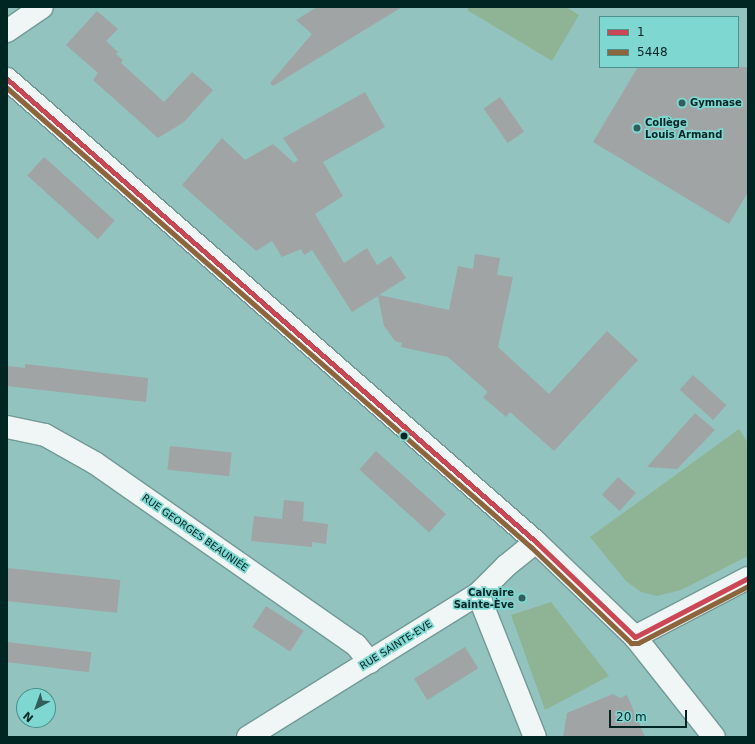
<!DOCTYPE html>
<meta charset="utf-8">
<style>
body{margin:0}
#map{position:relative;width:755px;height:744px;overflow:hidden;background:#92c3bf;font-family:"DejaVu Sans",sans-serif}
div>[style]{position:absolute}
.green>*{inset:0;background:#8fb495}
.building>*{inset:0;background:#a0a4a5;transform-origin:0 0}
.roads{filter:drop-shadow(1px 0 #729996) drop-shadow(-1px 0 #729996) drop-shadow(0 1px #729996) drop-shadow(0 -1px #729996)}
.minor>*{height:22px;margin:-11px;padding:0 11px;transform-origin:11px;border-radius:11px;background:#eff6f5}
.major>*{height:22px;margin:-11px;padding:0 11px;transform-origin:11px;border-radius:11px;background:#eff6f5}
.bus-1>*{height:5px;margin:-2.5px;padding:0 2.5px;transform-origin:2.5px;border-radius:2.5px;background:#cb4755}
.bus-2>*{height:5px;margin:-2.5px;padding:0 2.5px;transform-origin:2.5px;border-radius:2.5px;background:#8d653d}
.dots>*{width:11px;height:11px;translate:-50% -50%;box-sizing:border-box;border:2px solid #7ed7d0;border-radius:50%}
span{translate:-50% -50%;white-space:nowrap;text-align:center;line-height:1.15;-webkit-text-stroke:3.5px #7ed7d0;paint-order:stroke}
.poi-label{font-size:10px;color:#002624;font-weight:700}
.left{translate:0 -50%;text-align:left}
.right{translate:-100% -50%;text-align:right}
.street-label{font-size:10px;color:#002624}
.frame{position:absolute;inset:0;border:8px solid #002624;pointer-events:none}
.legend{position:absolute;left:599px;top:16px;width:140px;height:52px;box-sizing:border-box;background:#7ed7d0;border:1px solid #4c908b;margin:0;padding:5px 7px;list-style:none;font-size:12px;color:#002624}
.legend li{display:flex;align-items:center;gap:8px;height:20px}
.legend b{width:20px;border:1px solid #4c908b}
.north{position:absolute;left:16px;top:688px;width:40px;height:40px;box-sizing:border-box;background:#7ed7d0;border:1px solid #4c908b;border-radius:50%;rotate:221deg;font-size:11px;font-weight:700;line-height:16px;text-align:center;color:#002624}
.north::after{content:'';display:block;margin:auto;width:14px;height:18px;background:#335d5a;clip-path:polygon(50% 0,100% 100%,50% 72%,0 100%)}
.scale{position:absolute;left:609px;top:710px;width:78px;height:18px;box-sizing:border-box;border:2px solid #002624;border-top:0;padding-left:5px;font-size:12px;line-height:14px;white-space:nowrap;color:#002624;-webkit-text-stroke:3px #7ed7d0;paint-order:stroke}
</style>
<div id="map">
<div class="green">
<i style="clip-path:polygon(469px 7px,566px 7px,579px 15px,552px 61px,467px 10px)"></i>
<i style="clip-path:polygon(739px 429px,748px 443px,748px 556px,681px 590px,657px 596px,641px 592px,626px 581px,590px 537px)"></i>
<i style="clip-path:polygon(551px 602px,609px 676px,545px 710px,511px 615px)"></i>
</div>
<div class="building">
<i style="clip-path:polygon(317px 7px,402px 7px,273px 86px,270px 83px,312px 34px,296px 20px)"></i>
<i style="clip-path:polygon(97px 11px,118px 29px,106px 41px,118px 52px,116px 54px,123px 60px,121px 63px,164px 102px,192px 72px,213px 90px,184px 122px,158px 138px,93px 80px,98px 73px,66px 45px)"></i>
<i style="clip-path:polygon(638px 67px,748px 67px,748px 192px,729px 224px,593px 142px)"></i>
<i style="clip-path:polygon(365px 92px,385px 127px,323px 162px,343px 196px,315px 214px,344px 263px,367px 248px,377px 265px,391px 256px,406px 278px,379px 295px,449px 310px,458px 266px,473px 269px,475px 254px,500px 258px,497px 275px,513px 277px,498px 347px,549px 394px,607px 331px,638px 360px,554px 451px,510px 412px,506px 417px,483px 397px,488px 392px,448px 357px,401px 347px,402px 343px,395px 341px,384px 326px,378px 296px,352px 312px,312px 250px,304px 255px,301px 249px,282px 257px,272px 241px,256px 251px,182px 185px,222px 138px,245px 160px,273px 144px,294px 163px,298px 160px,283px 138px)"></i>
<i style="left:500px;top:97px;width:42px;height:20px;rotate:55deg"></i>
<i style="left:44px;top:157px;width:95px;height:25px;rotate:42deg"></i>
<i style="clip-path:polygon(25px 364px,148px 378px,146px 402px,7px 386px,7px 366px,25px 368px)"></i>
<i style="left:693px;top:375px;width:45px;height:20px;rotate:42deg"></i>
<i style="clip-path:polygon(695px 413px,715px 430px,677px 469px,647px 467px)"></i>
<i style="left:170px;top:446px;width:62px;height:24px;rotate:6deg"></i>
<i style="left:376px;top:451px;width:94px;height:25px;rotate:42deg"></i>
<i style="left:618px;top:477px;width:24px;height:24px;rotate:42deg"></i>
<i style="clip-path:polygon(284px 500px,304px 502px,303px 521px,328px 524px,326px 544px,312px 542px,312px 547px,251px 541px,254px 516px,282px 519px)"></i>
<i style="left:7px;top:568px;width:114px;height:33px;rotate:6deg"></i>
<i style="left:266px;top:606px;width:45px;height:25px;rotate:33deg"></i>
<i style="left:7px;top:642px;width:85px;height:20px;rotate:7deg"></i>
<i style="left:465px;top:647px;width:25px;height:60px;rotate:58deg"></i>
<i style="clip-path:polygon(613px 694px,620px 698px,627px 695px,645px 737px,563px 737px,567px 713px)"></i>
</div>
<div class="roads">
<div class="minor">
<i style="left:7px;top:31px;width:42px;rotate:-34.4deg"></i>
<i style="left:7px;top:427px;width:39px;rotate:12deg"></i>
<i style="left:45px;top:435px;width:57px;rotate:29.2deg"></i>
<i style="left:95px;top:463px;width:318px;rotate:34.9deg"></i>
<i style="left:356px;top:645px;width:22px;rotate:51deg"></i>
<i style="left:478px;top:594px;width:154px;rotate:68.3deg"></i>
<i style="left:635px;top:637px;width:127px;rotate:-27.6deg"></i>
<i style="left:248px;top:737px;width:271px;rotate:-31.9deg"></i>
<i style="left:478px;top:594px;width:40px;rotate:-45deg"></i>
<i style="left:506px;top:566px;width:38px;rotate:-39deg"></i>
</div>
<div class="major">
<i style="left:7px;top:79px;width:703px;rotate:41.19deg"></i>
<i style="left:536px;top:542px;width:137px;rotate:43.8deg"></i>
<i style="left:635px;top:637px;width:127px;rotate:51.7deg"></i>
</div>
</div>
<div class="bus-1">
<i style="left:7px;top:79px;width:703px;rotate:41.19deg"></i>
<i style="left:536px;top:542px;width:137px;rotate:43.8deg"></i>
<i style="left:635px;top:637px;width:127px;rotate:-27.6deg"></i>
</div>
<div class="bus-2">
<i style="left:7px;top:88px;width:697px;rotate:41.22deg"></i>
<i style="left:531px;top:547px;width:139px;rotate:43.8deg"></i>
<i style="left:631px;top:643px;width:7px"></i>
<i style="left:638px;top:643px;width:124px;rotate:-27.4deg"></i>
</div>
<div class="dots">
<i style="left:682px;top:103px;background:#335d5a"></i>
<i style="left:637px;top:128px;background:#335d5a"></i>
<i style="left:404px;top:436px;background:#002624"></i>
<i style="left:522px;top:598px;background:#335d5a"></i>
</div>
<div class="poi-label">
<span class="left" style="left:690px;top:103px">Gymnase</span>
<span class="left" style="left:645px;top:128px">Collège<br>Louis Armand</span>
<span class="right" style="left:514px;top:598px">Calvaire<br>Sainte-Ève</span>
</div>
<div class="street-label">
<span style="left:195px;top:533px;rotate:35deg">RUE GEORGES BEAUNIÉE</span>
<span style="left:396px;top:645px;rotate:-32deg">RUE SAINTE-EVE</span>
</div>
<div class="frame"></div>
<ul class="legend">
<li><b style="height:5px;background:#cb4755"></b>1</li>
<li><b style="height:5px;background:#8d653d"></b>5448</li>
</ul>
<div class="north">N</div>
<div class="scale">20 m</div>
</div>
